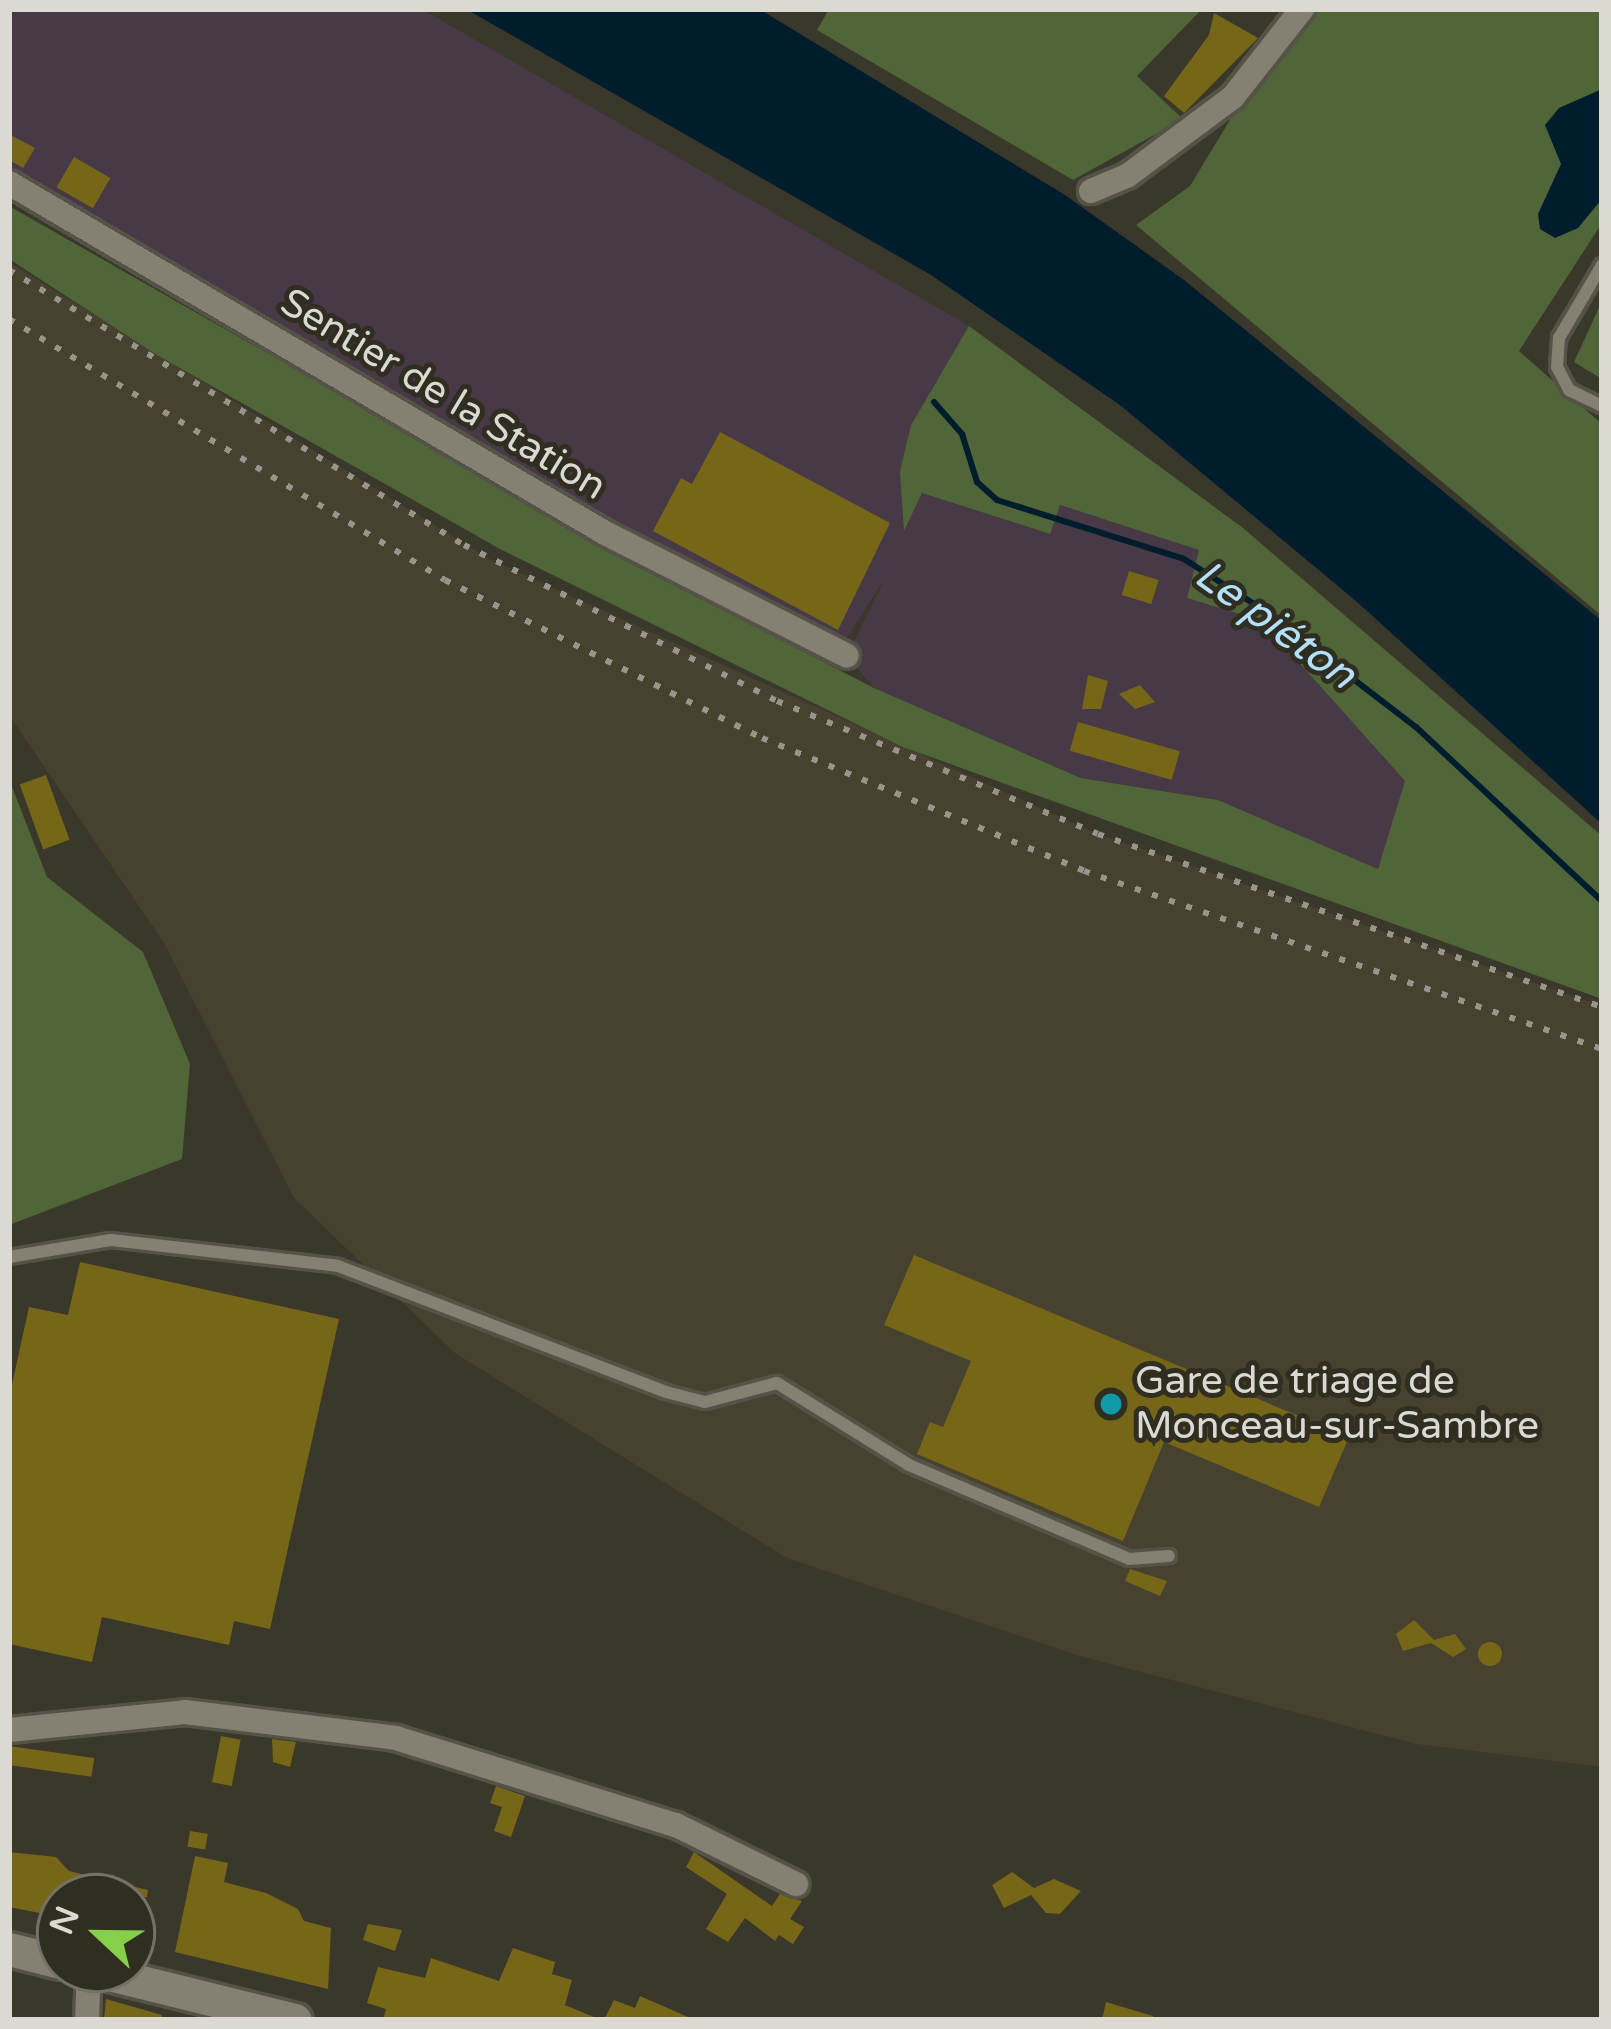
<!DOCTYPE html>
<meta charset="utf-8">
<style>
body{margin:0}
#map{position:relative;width:1611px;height:2029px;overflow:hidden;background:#3a372b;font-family:"Varela Round",sans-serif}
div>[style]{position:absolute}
.built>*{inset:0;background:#46422f}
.industrial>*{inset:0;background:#483947}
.green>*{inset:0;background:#506538}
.water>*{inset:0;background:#001d2d}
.stream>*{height:6px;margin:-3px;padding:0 3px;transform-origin:3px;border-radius:3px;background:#001d2d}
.building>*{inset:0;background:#766617;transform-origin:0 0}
.round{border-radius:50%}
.roads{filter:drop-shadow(3px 0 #555348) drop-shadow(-3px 0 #555348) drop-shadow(0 3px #555348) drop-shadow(0 -3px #555348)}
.service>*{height:12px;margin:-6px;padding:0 6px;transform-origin:6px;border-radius:6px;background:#848173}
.minor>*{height:24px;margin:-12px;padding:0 12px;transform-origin:12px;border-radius:12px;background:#848173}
.secondary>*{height:33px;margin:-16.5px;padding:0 16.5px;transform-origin:16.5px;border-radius:16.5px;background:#848173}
.rail>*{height:6px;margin-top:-3px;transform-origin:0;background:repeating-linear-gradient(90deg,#98958c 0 6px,transparent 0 18px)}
.dots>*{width:33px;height:33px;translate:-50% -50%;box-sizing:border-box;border:6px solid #302d21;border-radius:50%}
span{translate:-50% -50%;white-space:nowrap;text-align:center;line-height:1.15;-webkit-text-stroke:10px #302d21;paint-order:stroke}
.street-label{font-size:39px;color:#dbd9d2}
.poi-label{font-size:39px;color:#dbd9d2}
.left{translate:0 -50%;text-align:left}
.water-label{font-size:42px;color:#b3e0fb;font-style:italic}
.frame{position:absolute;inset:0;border:12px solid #dbd9d2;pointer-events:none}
.north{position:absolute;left:36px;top:1873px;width:120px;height:120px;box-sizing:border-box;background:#302d21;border:3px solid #747268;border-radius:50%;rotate:292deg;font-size:33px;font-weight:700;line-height:48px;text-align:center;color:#dbd9d2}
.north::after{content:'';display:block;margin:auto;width:42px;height:54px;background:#86cf4b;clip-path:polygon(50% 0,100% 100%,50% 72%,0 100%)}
</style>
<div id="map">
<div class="built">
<i style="clip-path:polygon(9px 262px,489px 559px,1098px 834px,1602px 1006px,1602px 1767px,1416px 1744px,1080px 1656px,787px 1558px,456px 1354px,294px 1198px,164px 943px,9px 715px)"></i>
</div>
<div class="industrial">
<i style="clip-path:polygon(9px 9px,422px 9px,969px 326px,911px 425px,904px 528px,922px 493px,1049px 534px,1059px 505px,1200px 550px,1187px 598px,1262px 621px,1406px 782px,1378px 869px,1218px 800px,1082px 778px,874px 688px,847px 656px,885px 578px,838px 652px,9px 171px)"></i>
</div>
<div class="green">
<i style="clip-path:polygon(829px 9px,1202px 9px,1137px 76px,1183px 119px,1073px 180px,817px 30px)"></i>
<i style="clip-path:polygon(1280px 9px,1602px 9px,1602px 223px,1519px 351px,1602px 424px,1602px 616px,1136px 225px,1190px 186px,1291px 19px)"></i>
<i style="clip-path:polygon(9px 206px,676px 586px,874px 688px,1081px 778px,1218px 800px,1378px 869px,1405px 781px,1262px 621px,1187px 598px,1199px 550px,1060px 505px,1050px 534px,922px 493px,904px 531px,900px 471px,911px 425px,969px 326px,1243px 528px,1602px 836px,1602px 999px,903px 747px,500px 549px,157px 355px,9px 259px)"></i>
<i style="clip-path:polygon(1602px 301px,1602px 379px,1574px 362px)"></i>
<i style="clip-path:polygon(9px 779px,47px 877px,143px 952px,190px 1064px,182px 1159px,9px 1225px)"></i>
</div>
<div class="water">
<i style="clip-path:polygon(466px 9px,759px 9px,1065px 195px,1184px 280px,1602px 621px,1602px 824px,1356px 601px,1120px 405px,931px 275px)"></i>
<i style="clip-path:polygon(1602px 89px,1602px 199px,1578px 228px,1555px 238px,1540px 229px,1538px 214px,1561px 164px,1545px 125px,1559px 108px)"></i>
</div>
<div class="stream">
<i style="left:934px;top:402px;width:43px;rotate:48.8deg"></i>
<i style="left:962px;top:434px;width:50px;rotate:72.6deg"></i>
<i style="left:977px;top:482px;width:27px;rotate:42deg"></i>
<i style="left:997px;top:500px;width:196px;rotate:17.5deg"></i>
<i style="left:1184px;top:559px;width:93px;rotate:32.7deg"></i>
<i style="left:1262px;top:609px;width:194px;rotate:37.5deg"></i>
<i style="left:1416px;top:727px;width:255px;rotate:43.1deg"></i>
</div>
<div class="building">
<i style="clip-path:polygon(1214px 13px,1258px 38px,1184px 113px,1164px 96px,1209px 35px)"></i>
<i style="clip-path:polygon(9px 134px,35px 148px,23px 168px,9px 160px)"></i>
<i style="left:74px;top:157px;width:42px;height:35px;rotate:30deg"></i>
<i style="clip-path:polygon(720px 432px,890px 523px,838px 630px,653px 531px,681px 478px,692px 484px)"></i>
<i style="left:1129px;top:571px;width:31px;height:25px;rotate:17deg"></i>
<i style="clip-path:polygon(1088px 675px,1108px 681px,1101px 709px,1082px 709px)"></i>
<i style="clip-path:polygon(1140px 685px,1155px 702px,1135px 709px,1119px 694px)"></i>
<i style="left:1078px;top:722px;width:106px;height:30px;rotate:16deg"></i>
<i style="left:46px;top:775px;width:69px;height:28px;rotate:70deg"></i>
<i style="clip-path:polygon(914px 1255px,1349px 1437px,1319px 1507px,1164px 1442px,1123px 1541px,917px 1454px,930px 1422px,943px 1427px,971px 1361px,884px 1325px)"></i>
<i style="clip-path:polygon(80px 1262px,339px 1319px,270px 1629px,234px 1621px,229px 1645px,102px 1617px,92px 1662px,9px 1644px,9px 1398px,29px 1307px,68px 1315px)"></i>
<i style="clip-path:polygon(1130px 1569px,1167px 1581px,1160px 1596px,1125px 1581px)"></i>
<i style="clip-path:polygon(1414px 1620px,1434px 1640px,1455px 1634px,1466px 1649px,1453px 1657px,1431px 1643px,1403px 1651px,1396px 1634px)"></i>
<i class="round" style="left:1478px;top:1642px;width:24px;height:24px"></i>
<i style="left:221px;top:1736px;width:20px;height:47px;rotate:11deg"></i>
<i style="clip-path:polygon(272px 1739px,296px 1742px,290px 1767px,273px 1762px)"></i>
<i style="left:9px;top:1746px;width:86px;height:19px;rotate:8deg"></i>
<i style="clip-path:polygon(496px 1786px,525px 1796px,511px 1837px,494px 1831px,502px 1807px,490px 1803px)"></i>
<i style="left:190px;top:1831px;width:18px;height:16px;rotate:9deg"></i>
<i style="clip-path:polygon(9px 1852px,56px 1857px,69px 1871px,148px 1890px,147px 1897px,65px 1894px,60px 1917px,9px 1907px)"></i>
<i style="clip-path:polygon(694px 1852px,772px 1906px,780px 1894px,802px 1901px,790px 1919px,804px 1927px,793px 1944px,779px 1935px,775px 1941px,745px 1918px,728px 1942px,706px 1929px,727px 1894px,686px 1867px)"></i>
<i style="clip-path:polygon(195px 1856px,228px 1863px,224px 1882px,266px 1893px,298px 1909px,304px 1921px,331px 1928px,328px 1989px,175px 1952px)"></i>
<i style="clip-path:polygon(1012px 1872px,1034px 1888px,1054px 1879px,1081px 1891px,1060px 1914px,1046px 1913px,1031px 1895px,1004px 1908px,992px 1885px)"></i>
<i style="clip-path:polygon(368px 1924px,402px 1930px,395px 1951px,363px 1940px)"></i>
<i style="clip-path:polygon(513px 1948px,555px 1962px,552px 1974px,572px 1980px,565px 2005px,601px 2020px,383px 2020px,386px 2009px,367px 2003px,378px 1967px,425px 1978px,431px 1958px,499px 1981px)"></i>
<i style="clip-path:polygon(640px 1996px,695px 2020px,604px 2020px,614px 2000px,635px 2008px)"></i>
<i style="clip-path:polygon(106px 1999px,162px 2015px,161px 2020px,104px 2020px)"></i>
<i style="clip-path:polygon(1106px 2002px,1153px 2016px,1152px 2020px,1102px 2020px)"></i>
</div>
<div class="roads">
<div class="service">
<i style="left:1602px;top:265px;width:85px;rotate:120.5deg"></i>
<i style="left:1559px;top:338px;width:29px;rotate:94deg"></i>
<i style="left:1557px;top:367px;width:26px;rotate:62deg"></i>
<i style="left:1569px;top:390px;width:37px;rotate:26deg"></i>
<i style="left:9px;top:1257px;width:103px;rotate:-9.5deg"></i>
<i style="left:111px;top:1240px;width:228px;rotate:6.5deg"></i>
<i style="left:338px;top:1266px;width:351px;rotate:21deg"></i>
<i style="left:666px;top:1392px;width:40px;rotate:14.4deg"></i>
<i style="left:705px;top:1402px;width:74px;rotate:-14.8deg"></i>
<i style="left:777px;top:1383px;width:155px;rotate:31.8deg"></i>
<i style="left:909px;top:1465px;width:239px;rotate:23.1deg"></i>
<i style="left:1129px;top:1559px;width:40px;rotate:-4.3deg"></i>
</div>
<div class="minor">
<i style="left:9px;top:183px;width:691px;rotate:30.42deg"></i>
<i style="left:605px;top:533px;width:271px;rotate:26.9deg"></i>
<i style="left:1091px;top:191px;width:39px;rotate:-23deg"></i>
<i style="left:1127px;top:176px;width:132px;rotate:-36.7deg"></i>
<i style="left:1233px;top:97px;width:112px;rotate:-51.9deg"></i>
<i style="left:9px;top:1730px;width:177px;rotate:-5.8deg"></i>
<i style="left:185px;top:1712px;width:213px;rotate:7deg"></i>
<i style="left:396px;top:1738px;width:293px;rotate:17.3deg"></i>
<i style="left:676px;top:1825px;width:134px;rotate:26.2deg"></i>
<i style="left:87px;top:2020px;width:51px;rotate:-87.8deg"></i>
</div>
<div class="secondary">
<i style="left:9px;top:1949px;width:53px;rotate:14.3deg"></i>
<i style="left:89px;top:1969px;width:212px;rotate:13.9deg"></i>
</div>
</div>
<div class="rail">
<i style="left:9px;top:270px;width:532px;rotate:31.15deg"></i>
<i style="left:464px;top:545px;width:350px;rotate:26.5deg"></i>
<i style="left:777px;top:701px;width:347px;rotate:22.5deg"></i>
<i style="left:1098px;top:834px;width:533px;rotate:18.94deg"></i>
<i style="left:9px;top:319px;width:508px;rotate:30.91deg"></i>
<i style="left:445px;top:580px;width:354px;rotate:26.5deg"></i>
<i style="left:762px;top:738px;width:348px;rotate:22.4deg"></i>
<i style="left:1084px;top:871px;width:548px;rotate:18.96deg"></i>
</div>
<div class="dots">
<i style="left:1111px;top:1404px;background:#0f9aa8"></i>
</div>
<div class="street-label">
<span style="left:443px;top:395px;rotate:31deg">Sentier de la Station</span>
</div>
<div class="poi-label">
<span class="left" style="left:1135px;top:1404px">Gare de triage de<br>Monceau-sur-Sambre</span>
</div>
<div class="water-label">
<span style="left:1275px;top:625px;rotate:36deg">Le piéton</span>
</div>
<div class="frame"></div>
<div class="north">N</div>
</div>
